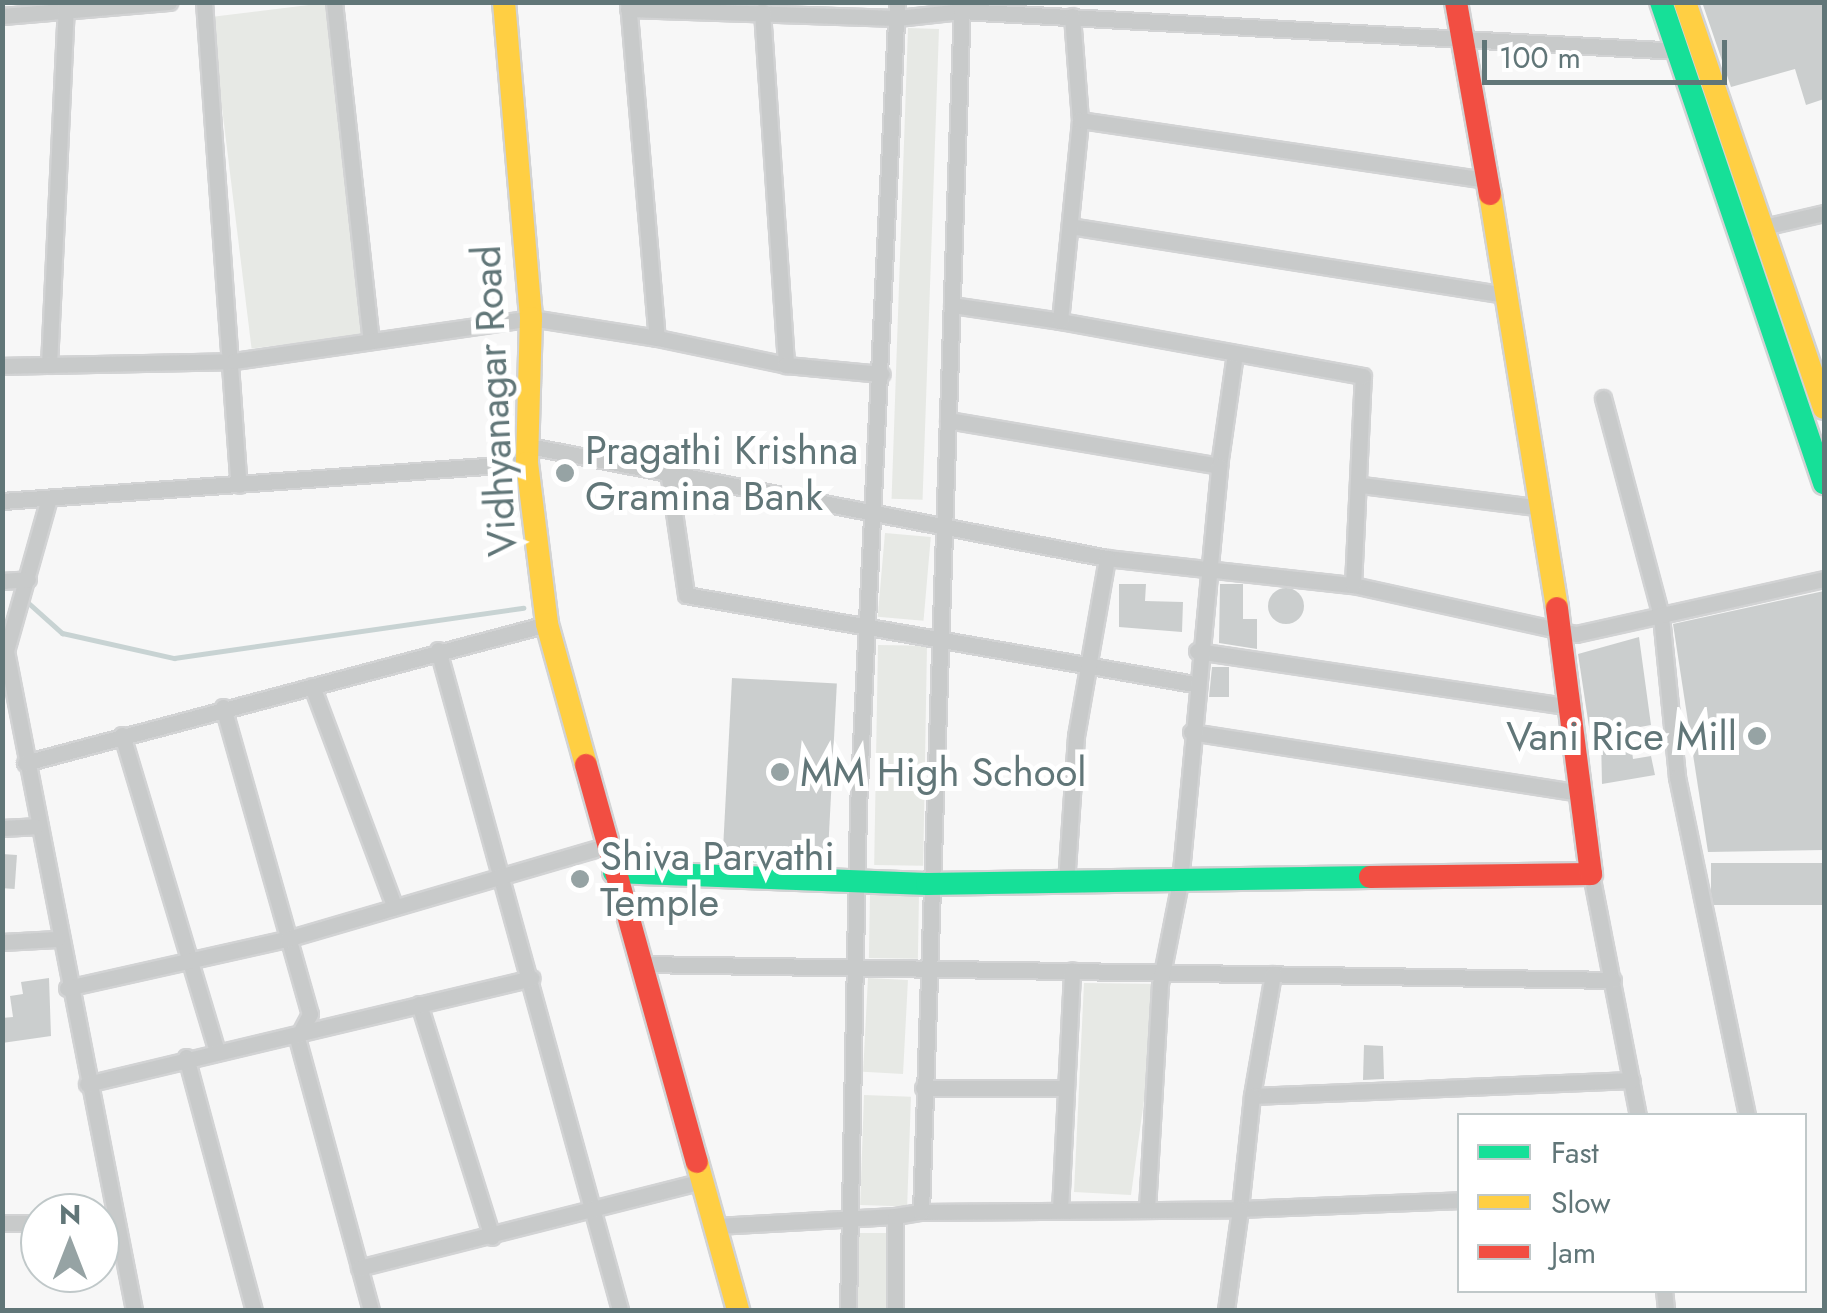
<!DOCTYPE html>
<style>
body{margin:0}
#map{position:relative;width:1827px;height:1313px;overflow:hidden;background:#f7f7f7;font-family:Jost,sans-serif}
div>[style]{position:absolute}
.green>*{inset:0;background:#e7e9e5;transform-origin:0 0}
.stream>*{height:5px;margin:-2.5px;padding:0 2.5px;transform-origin:2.5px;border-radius:2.5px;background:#c8d3d3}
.building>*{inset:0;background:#cbcece;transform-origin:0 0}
.round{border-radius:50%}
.roads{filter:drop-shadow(2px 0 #d2d3d4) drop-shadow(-2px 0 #d2d3d4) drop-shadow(0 2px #d2d3d4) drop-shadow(0 -2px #d2d3d4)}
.street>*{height:15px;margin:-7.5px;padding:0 7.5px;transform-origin:7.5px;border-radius:7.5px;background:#c8caca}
.fast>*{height:22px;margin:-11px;padding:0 11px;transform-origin:11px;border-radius:11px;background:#16e098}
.slow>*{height:22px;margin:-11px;padding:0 11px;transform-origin:11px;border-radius:11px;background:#ffcf43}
.jam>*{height:22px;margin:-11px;padding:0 11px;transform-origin:11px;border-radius:11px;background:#f24e42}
.dots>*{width:28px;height:28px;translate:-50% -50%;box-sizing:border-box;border:5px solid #fff;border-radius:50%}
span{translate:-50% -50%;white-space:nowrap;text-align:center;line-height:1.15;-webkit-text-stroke:10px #fff;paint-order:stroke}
.street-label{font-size:40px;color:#617678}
.poi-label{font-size:40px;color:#617678}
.left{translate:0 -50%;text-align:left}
.right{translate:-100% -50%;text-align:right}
.frame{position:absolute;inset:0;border:5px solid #617678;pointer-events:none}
.legend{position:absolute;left:1457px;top:1113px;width:350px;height:180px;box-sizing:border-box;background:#fff;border:2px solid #c0c8c9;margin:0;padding:12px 18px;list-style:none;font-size:30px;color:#617678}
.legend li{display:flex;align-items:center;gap:20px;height:50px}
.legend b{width:50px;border:2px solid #c0c8c9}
.north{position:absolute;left:20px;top:1193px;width:100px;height:100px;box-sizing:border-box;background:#fff;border:2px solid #c0c8c9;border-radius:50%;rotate:0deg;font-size:28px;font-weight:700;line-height:40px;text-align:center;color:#617678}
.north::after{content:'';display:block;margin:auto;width:35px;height:45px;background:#96a3a4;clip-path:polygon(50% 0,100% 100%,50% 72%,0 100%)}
.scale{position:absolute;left:1482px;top:40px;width:245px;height:45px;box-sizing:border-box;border:5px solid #617678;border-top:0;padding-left:12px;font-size:30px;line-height:35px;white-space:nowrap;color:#617678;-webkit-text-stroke:8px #fff;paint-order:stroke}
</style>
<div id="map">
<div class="green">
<i style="left:325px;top:3px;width:334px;height:115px;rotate:83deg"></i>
<i style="left:908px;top:28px;width:31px;height:471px;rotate:2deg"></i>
<i style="left:885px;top:533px;width:46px;height:84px;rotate:5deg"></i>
<i style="left:878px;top:645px;width:49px;height:220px;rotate:1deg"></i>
<i style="left:870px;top:894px;width:49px;height:64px;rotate:1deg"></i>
<i style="left:868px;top:978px;width:40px;height:94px;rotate:3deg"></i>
<i style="clip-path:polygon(1084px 983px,1160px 984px,1131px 1195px,1074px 1192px)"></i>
<i style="left:864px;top:1095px;width:47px;height:110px;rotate:2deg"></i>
<i style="left:857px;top:1233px;width:34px;height:77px"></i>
</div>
<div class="stream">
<i style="left:25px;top:600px;width:50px;rotate:41.7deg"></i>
<i style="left:62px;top:633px;width:115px;rotate:12.6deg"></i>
<i style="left:174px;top:658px;width:353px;rotate:-8.2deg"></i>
</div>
<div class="building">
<i style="clip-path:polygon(1702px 2px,1824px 2px,1824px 99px,1806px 105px,1795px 69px,1731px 87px)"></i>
<i style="clip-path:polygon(1119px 584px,1146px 584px,1145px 601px,1183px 602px,1182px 632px,1119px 627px)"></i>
<i style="clip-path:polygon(1220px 584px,1243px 584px,1243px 619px,1257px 619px,1257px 649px,1219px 643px)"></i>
<i class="round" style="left:1268px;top:588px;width:36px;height:36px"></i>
<i style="clip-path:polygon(1824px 591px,1824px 850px,1708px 852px,1673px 624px)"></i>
<i style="clip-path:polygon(1639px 637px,1651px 725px,1629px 729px,1633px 759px,1651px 756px,1655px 775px,1602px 784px,1601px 738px,1591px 740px,1578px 654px)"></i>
<i style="clip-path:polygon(1212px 667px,1229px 667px,1229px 697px,1209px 697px)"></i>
<i style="left:732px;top:678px;width:105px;height:183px;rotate:3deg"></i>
<i style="left:2px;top:854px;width:15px;height:34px;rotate:4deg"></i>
<i style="left:1824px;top:863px;width:42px;height:113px;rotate:90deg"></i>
<i style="clip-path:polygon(49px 978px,51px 1036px,2px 1043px,2px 1018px,13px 1017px,10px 996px,23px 994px,21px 982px)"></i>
<i style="clip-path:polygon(1364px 1045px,1383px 1046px,1384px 1079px,1363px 1080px)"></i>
</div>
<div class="roads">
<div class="street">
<i style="left:204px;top:2px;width:484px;rotate:85.9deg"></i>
<i style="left:334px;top:2px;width:341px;rotate:83.8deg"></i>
<i style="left:628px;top:2px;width:337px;rotate:85.1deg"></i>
<i style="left:657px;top:338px;width:132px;rotate:11.8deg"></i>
<i style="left:628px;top:9px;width:269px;rotate:1.9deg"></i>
<i style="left:897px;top:18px;width:64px;rotate:-6.2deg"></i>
<i style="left:961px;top:11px;width:718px;rotate:3.19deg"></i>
<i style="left:762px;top:11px;width:355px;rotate:86.1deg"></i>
<i style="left:786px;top:365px;width:96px;rotate:5.4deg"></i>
<i style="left:2px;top:16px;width:168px;rotate:-4.8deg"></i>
<i style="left:1072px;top:16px;width:104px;rotate:85.6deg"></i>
<i style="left:1070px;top:226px;width:440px;rotate:9deg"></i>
<i style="left:1755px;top:229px;width:71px;rotate:-13.1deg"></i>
<i style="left:952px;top:305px;width:109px;rotate:8.4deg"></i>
<i style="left:49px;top:365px;width:363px;rotate:-87.3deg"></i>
<i style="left:2px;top:366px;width:232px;rotate:-1.2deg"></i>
<i style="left:234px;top:361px;width:300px;rotate:-8.2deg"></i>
<i style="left:531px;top:318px;width:128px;rotate:9deg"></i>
<i style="left:1603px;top:398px;width:226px;rotate:75.1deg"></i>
<i style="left:1661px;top:616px;width:162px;rotate:84.3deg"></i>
<i style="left:1677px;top:777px;width:346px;rotate:78.3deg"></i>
<i style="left:948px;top:420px;width:275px;rotate:9.6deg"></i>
<i style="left:1219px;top:466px;width:114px;rotate:-81.9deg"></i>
<i style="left:529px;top:446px;width:589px;rotate:10.97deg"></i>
<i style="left:1107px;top:558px;width:247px;rotate:6.3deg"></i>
<i style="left:1353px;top:585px;width:228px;rotate:12.4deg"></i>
<i style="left:1576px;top:634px;width:254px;rotate:-12.5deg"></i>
<i style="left:668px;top:471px;width:125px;rotate:81.7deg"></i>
<i style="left:686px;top:595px;width:516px;rotate:9.94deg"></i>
<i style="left:1361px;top:485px;width:183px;rotate:7.2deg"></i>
<i style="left:49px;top:498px;width:159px;rotate:105.7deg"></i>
<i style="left:6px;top:651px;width:671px;rotate:79.01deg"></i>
<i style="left:2px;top:501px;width:526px;rotate:-4.14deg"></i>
<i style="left:2px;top:581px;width:26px;rotate:-4deg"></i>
<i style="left:1353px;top:585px;width:209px;rotate:-87.3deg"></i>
<i style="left:1363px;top:376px;width:308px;rotate:-169.7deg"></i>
<i style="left:1060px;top:321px;width:202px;rotate:-84.3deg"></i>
<i style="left:1080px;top:120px;width:409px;rotate:8.4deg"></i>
<i style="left:438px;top:650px;width:685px;rotate:74.58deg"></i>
<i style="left:1197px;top:651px;width:380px;rotate:8.5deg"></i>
<i style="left:312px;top:686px;width:232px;rotate:69.5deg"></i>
<i style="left:223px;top:707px;width:319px;rotate:74.2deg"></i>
<i style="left:310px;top:1014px;width:27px;rotate:118deg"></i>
<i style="left:297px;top:1038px;width:282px;rotate:74.8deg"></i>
<i style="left:1191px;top:732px;width:396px;rotate:8.9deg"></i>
<i style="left:122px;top:735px;width:328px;rotate:73.3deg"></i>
<i style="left:25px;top:763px;width:540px;rotate:-14.91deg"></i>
<i style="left:2px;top:828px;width:33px;rotate:-3deg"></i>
<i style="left:1591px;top:874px;width:247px;rotate:79deg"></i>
<i style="left:1066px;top:883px;width:147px;rotate:-86.1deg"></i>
<i style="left:1076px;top:736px;width:181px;rotate:-80.1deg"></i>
<i style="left:2px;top:942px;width:55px;rotate:-3.1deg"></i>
<i style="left:641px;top:964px;width:972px;rotate:0.94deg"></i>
<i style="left:1273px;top:974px;width:124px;rotate:99.8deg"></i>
<i style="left:1252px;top:1096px;width:380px;rotate:-2.4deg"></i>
<i style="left:67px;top:988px;width:225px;rotate:-12.6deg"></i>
<i style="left:287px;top:939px;width:332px;rotate:-16.3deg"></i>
<i style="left:419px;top:1004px;width:244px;rotate:72.6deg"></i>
<i style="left:186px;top:1057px;width:262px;rotate:75deg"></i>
<i style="left:87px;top:1084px;width:457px;rotate:-13.4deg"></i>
<i style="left:923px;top:1088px;width:143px"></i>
<i style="left:1252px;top:1096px;width:114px;rotate:96.1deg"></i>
<i style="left:1240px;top:1209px;width:220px;rotate:-2.3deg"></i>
<i style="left:1147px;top:1209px;width:225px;rotate:-86.7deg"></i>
<i style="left:1160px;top:984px;width:104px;rotate:-78.9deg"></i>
<i style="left:1180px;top:882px;width:418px;rotate:-84.6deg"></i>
<i style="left:1060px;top:1210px;width:240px;rotate:-87.1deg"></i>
<i style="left:921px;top:1212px;width:319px;rotate:-0.5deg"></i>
<i style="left:1240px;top:1209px;width:102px;rotate:97.9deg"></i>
<i style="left:2px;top:1223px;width:38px"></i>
<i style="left:716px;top:1226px;width:179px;rotate:-3.2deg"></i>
<i style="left:359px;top:1268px;width:355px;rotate:-14.2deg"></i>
<i style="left:1664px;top:1290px;width:20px;rotate:84deg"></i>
<i style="left:848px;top:1310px;width:503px;rotate:-88.86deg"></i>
<i style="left:858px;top:807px;width:806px;rotate:-87.23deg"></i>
<i style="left:895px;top:1310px;width:94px;rotate:-90deg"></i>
<i style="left:895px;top:1216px;width:26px;rotate:-9deg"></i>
<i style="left:921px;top:1212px;width:1211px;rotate:-88.06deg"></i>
</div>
<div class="fast">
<i style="left:1661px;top:2px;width:508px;rotate:71.28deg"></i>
<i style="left:614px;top:872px;width:313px;rotate:2.2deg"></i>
<i style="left:927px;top:884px;width:443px;rotate:-0.9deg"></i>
</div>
<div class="slow">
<i style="left:504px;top:2px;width:317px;rotate:85.1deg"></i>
<i style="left:531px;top:318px;width:145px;rotate:91.6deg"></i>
<i style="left:527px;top:463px;width:162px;rotate:82.9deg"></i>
<i style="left:547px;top:624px;width:146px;rotate:74.5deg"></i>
<i style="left:1685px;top:2px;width:429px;rotate:71.1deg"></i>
<i style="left:1490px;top:194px;width:419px;rotate:80.8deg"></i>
<i style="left:697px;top:1162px;width:154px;rotate:74.5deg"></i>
</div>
<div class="jam">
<i style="left:1456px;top:2px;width:195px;rotate:80deg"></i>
<i style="left:586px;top:765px;width:412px;rotate:74.4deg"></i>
<i style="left:1370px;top:877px;width:221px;rotate:-0.8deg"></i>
<i style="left:1591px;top:874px;width:268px;rotate:-97.3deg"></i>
</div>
</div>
<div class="dots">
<i style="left:565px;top:473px;background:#96a3a4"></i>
<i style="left:1757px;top:736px;background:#96a3a4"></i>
<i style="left:780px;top:772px;background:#96a3a4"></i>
<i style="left:580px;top:879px;background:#96a3a4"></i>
</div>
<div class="street-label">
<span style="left:494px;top:401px;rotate:-93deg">Vidhyanagar Road</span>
</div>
<div class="poi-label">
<span class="left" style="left:585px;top:473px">Pragathi Krishna<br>Gramina Bank</span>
<span class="right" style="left:1737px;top:736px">Vani Rice Mill</span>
<span class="left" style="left:800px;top:772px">MM High School</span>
<span class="left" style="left:600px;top:879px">Shiva Parvathi<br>Temple</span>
</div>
<div class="frame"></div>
<ul class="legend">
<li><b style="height:12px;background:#16e098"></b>Fast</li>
<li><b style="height:12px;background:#ffcf43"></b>Slow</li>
<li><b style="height:12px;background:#f24e42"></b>Jam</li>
</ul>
<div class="north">N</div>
<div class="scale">100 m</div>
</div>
